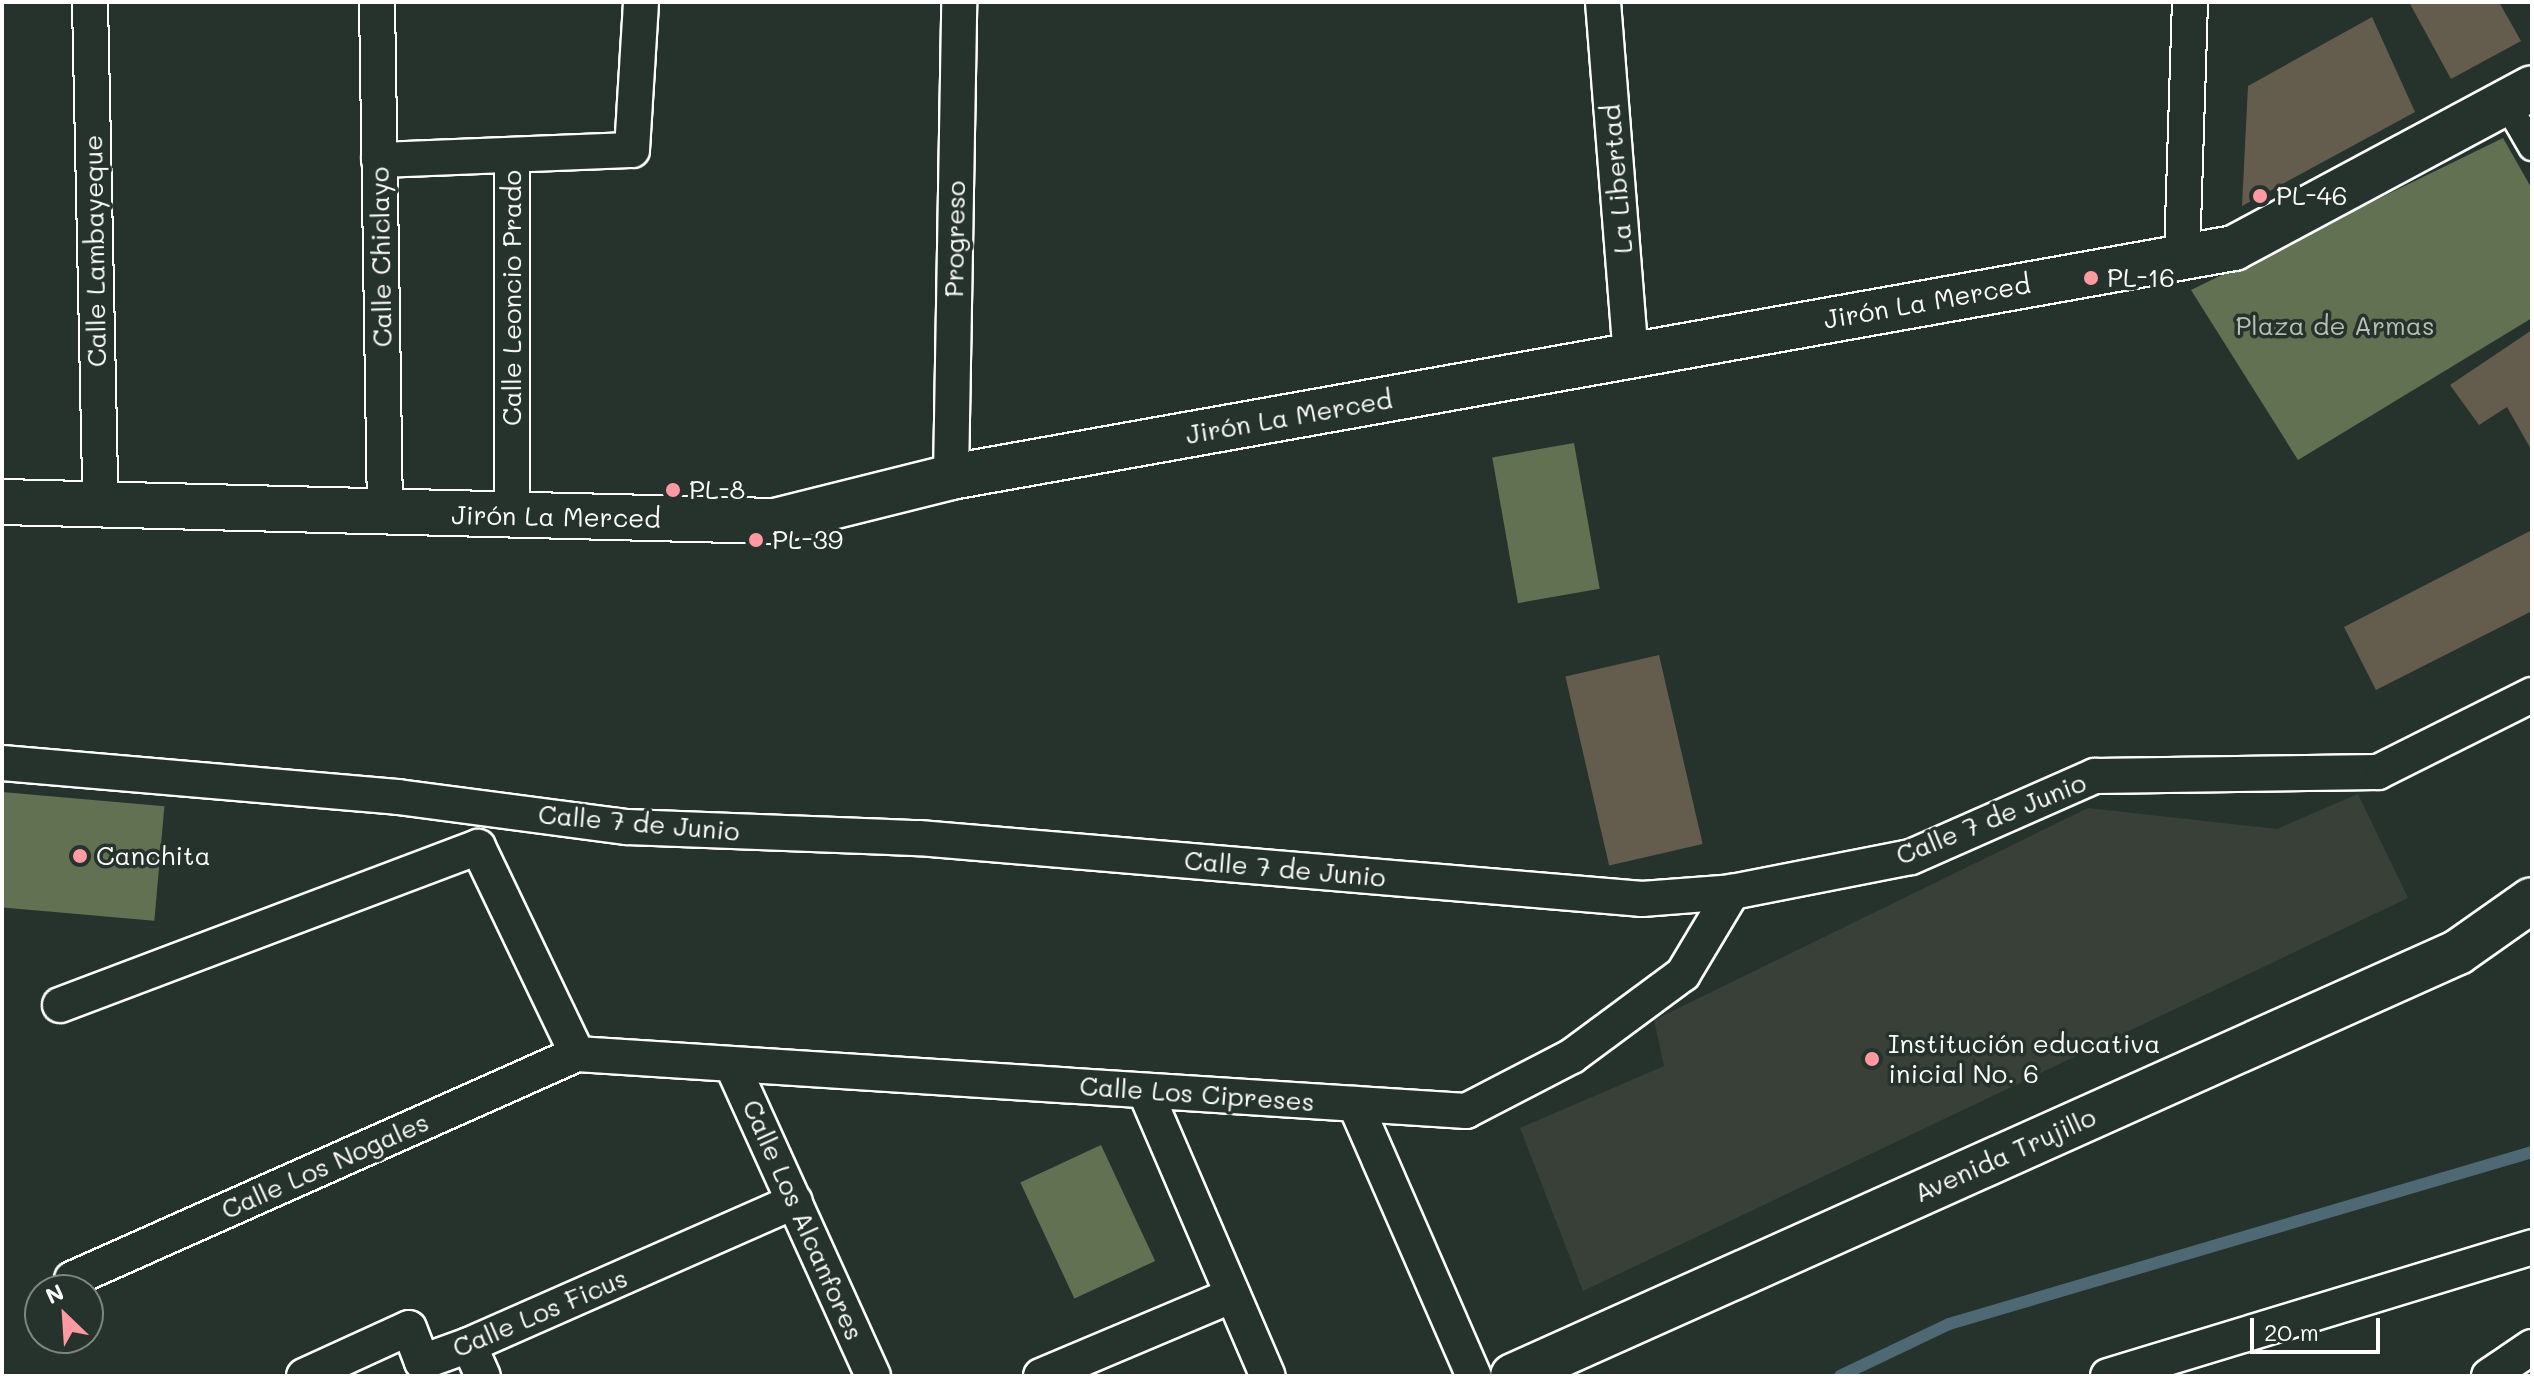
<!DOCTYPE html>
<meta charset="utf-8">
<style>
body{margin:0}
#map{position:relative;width:2534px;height:1378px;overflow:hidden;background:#26332d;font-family:Mali,sans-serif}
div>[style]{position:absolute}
.built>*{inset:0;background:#394037}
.green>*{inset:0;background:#637153;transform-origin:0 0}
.stream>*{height:12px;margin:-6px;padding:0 6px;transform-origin:6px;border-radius:6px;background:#4f6974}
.building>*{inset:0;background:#645d4d;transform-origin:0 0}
.roads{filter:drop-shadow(2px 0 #fff) drop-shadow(-2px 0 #fff) drop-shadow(0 2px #fff) drop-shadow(0 -2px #fff)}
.pedestrian>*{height:26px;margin:-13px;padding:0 13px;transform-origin:13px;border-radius:13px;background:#26332d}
.minor>*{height:34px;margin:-17px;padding:0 17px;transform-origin:17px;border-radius:17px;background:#26332d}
.tertiary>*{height:44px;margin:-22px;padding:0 22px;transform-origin:22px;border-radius:22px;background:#26332d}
.dots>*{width:22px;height:22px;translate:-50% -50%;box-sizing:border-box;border:4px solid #26332d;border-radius:50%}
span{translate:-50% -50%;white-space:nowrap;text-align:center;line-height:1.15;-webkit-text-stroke:7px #26332d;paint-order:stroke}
.street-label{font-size:26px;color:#fff}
.poi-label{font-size:26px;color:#fff}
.left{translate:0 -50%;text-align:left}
.park-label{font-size:26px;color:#b9bfb2}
.frame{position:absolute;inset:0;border:4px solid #fff;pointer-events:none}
.north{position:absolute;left:24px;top:1274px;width:80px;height:80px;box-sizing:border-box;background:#26332d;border:2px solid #7d8581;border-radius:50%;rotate:335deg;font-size:22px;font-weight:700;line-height:32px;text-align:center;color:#fff}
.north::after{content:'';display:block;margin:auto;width:28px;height:36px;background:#ff9aa2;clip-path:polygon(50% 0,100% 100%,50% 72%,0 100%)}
.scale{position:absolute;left:2250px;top:1318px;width:130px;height:36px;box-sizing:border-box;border:4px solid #fff;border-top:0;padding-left:10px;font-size:24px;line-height:28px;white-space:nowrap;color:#fff;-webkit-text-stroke:6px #26332d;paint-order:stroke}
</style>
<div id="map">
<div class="built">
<i style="clip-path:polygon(2358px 794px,2408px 898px,1583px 1291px,1520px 1128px,1664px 1066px,1654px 1020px,2088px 808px,2277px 829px)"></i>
</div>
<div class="green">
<i style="clip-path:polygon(2503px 138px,2532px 189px,2532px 318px,2298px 460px,2191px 290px)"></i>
<i style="left:1574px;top:443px;width:148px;height:83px;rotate:80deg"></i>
<i style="left:2px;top:792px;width:163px;height:115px;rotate:5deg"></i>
<i style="left:1101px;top:1145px;width:128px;height:89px;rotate:65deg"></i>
</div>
<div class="stream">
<i style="left:1840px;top:1376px;width:121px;rotate:-25.5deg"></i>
<i style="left:1949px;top:1324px;width:608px;rotate:-16.44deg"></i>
</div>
<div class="building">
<i style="clip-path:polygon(2409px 2px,2499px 2px,2521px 41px,2451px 79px)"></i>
<i style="clip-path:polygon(2372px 17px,2415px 112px,2242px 206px,2248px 86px)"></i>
<i style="clip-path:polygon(2532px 330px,2532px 451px,2507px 407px,2479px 425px,2450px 385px)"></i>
<i style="clip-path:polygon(2532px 530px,2532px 611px,2376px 690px,2344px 627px)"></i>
<i style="left:1659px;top:655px;width:194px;height:96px;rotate:77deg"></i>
</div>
<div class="roads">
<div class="pedestrian">
<i style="left:2506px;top:102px;width:52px;rotate:60deg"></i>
</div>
<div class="minor">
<i style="left:90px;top:2px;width:497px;rotate:88.8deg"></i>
<i style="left:377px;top:2px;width:509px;rotate:89.1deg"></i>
<i style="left:1603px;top:2px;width:355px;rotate:85.5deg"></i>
<i style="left:379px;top:160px;width:253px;rotate:-2.3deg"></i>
<i style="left:632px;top:150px;width:148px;rotate:-86.5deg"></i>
<i style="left:2182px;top:256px;width:254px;rotate:-88.2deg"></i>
<i style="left:951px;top:477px;width:475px;rotate:-89deg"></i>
<i style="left:512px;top:518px;width:362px;rotate:-90deg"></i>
<i style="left:2px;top:763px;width:397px;rotate:4.9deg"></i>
<i style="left:398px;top:797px;width:231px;rotate:7.5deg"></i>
<i style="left:627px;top:827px;width:292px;rotate:2.2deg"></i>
<i style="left:919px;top:838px;width:726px;rotate:4.82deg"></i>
<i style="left:1642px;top:899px;width:90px;rotate:-4.4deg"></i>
<i style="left:1732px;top:892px;width:182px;rotate:-11.1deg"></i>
<i style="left:1911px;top:857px;width:201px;rotate:-23.8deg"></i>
<i style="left:2095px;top:776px;width:283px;rotate:-0.8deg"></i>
<i style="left:2378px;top:772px;width:172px;rotate:-26.6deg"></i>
<i style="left:60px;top:1005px;width:447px;rotate:-20.7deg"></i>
<i style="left:478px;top:847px;width:229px;rotate:64.4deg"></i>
<i style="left:732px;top:1065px;width:341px;rotate:65.6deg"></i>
<i style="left:1145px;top:1091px;width:310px;rotate:66.7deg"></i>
<i style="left:1355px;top:1104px;width:297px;rotate:66.4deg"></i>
<i style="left:72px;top:1279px;width:553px;rotate:-24.02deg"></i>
<i style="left:577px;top:1054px;width:891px;rotate:3.67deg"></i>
<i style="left:1466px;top:1111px;width:119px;rotate:-27.4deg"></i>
<i style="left:1572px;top:1056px;width:138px;rotate:-36.5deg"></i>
<i style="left:1683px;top:974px;width:96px;rotate:-59.1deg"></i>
<i style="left:469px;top:1345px;width:34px;rotate:66deg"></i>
<i style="left:304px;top:1376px;width:115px;rotate:-24.6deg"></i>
<i style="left:409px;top:1328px;width:36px;rotate:69deg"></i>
<i style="left:422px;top:1362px;width:50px;rotate:-19.9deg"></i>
<i style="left:469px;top:1345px;width:356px;rotate:-23.8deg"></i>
<i style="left:1041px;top:1376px;width:208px;rotate:-22.9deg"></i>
<i style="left:2108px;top:1376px;width:443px;rotate:-16.9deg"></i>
<i style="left:2489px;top:1376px;width:52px;rotate:-34deg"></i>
</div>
<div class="tertiary">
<i style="left:2px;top:502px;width:773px;rotate:1.41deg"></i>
<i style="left:775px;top:521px;width:181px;rotate:-14deg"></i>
<i style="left:951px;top:477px;width:1303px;rotate:-10.12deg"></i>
<i style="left:2234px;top:248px;width:338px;rotate:-28.2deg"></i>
<i style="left:1513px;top:1376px;width:1036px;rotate:-24.16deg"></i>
<i style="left:2458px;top:952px;width:90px;rotate:-35.1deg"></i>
</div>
</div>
<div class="dots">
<i style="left:2260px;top:196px;background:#ff9aa2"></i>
<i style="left:2091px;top:278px;background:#ff9aa2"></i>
<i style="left:673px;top:490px;background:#ff9aa2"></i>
<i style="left:756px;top:540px;background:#ff9aa2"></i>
<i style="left:80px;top:856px;background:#ff9aa2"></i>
<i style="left:1872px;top:1059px;background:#ff9aa2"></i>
</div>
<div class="street-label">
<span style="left:1617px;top:179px;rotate:-95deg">La Libertad</span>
<span style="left:955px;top:239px;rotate:-89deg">Progreso</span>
<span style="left:95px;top:251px;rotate:-91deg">Calle Lambayeque</span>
<span style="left:381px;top:257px;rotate:-91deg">Calle Chiclayo</span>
<span style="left:512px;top:298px;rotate:-90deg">Calle Leoncio Prado</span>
<span style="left:1927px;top:302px;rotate:-10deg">Jirón La Merced</span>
<span style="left:1289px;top:417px;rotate:-10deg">Jirón La Merced</span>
<span style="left:556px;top:517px;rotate:1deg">Jirón La Merced</span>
<span style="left:1991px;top:819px;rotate:-22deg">Calle 7 de Junio</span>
<span style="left:639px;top:823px;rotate:5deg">Calle 7 de Junio</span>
<span style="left:1285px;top:869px;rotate:5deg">Calle 7 de Junio</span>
<span style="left:1197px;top:1094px;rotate:4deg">Calle Los Cipreses</span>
<span style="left:2005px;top:1155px;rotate:-24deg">Avenida Trujillo</span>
<span style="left:325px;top:1166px;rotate:-24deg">Calle Los Nogales</span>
<span style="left:803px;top:1220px;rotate:66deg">Calle Los Alcanfores</span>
<span style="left:540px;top:1313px;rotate:-23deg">Calle Los Ficus</span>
</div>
<div class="poi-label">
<span class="left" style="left:2276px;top:196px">PL-46</span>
<span class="left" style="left:2107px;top:278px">PL-16</span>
<span class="left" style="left:689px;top:490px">PL-8</span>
<span class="left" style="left:772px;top:540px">PL-39</span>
<span class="left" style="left:96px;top:856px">Canchita</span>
<span class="left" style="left:1888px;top:1059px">Institución educativa<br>inicial No. 6</span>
</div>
<div class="park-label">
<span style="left:2335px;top:326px">Plaza de Armas</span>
</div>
<div class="frame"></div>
<div class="north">N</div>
<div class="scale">20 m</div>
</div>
